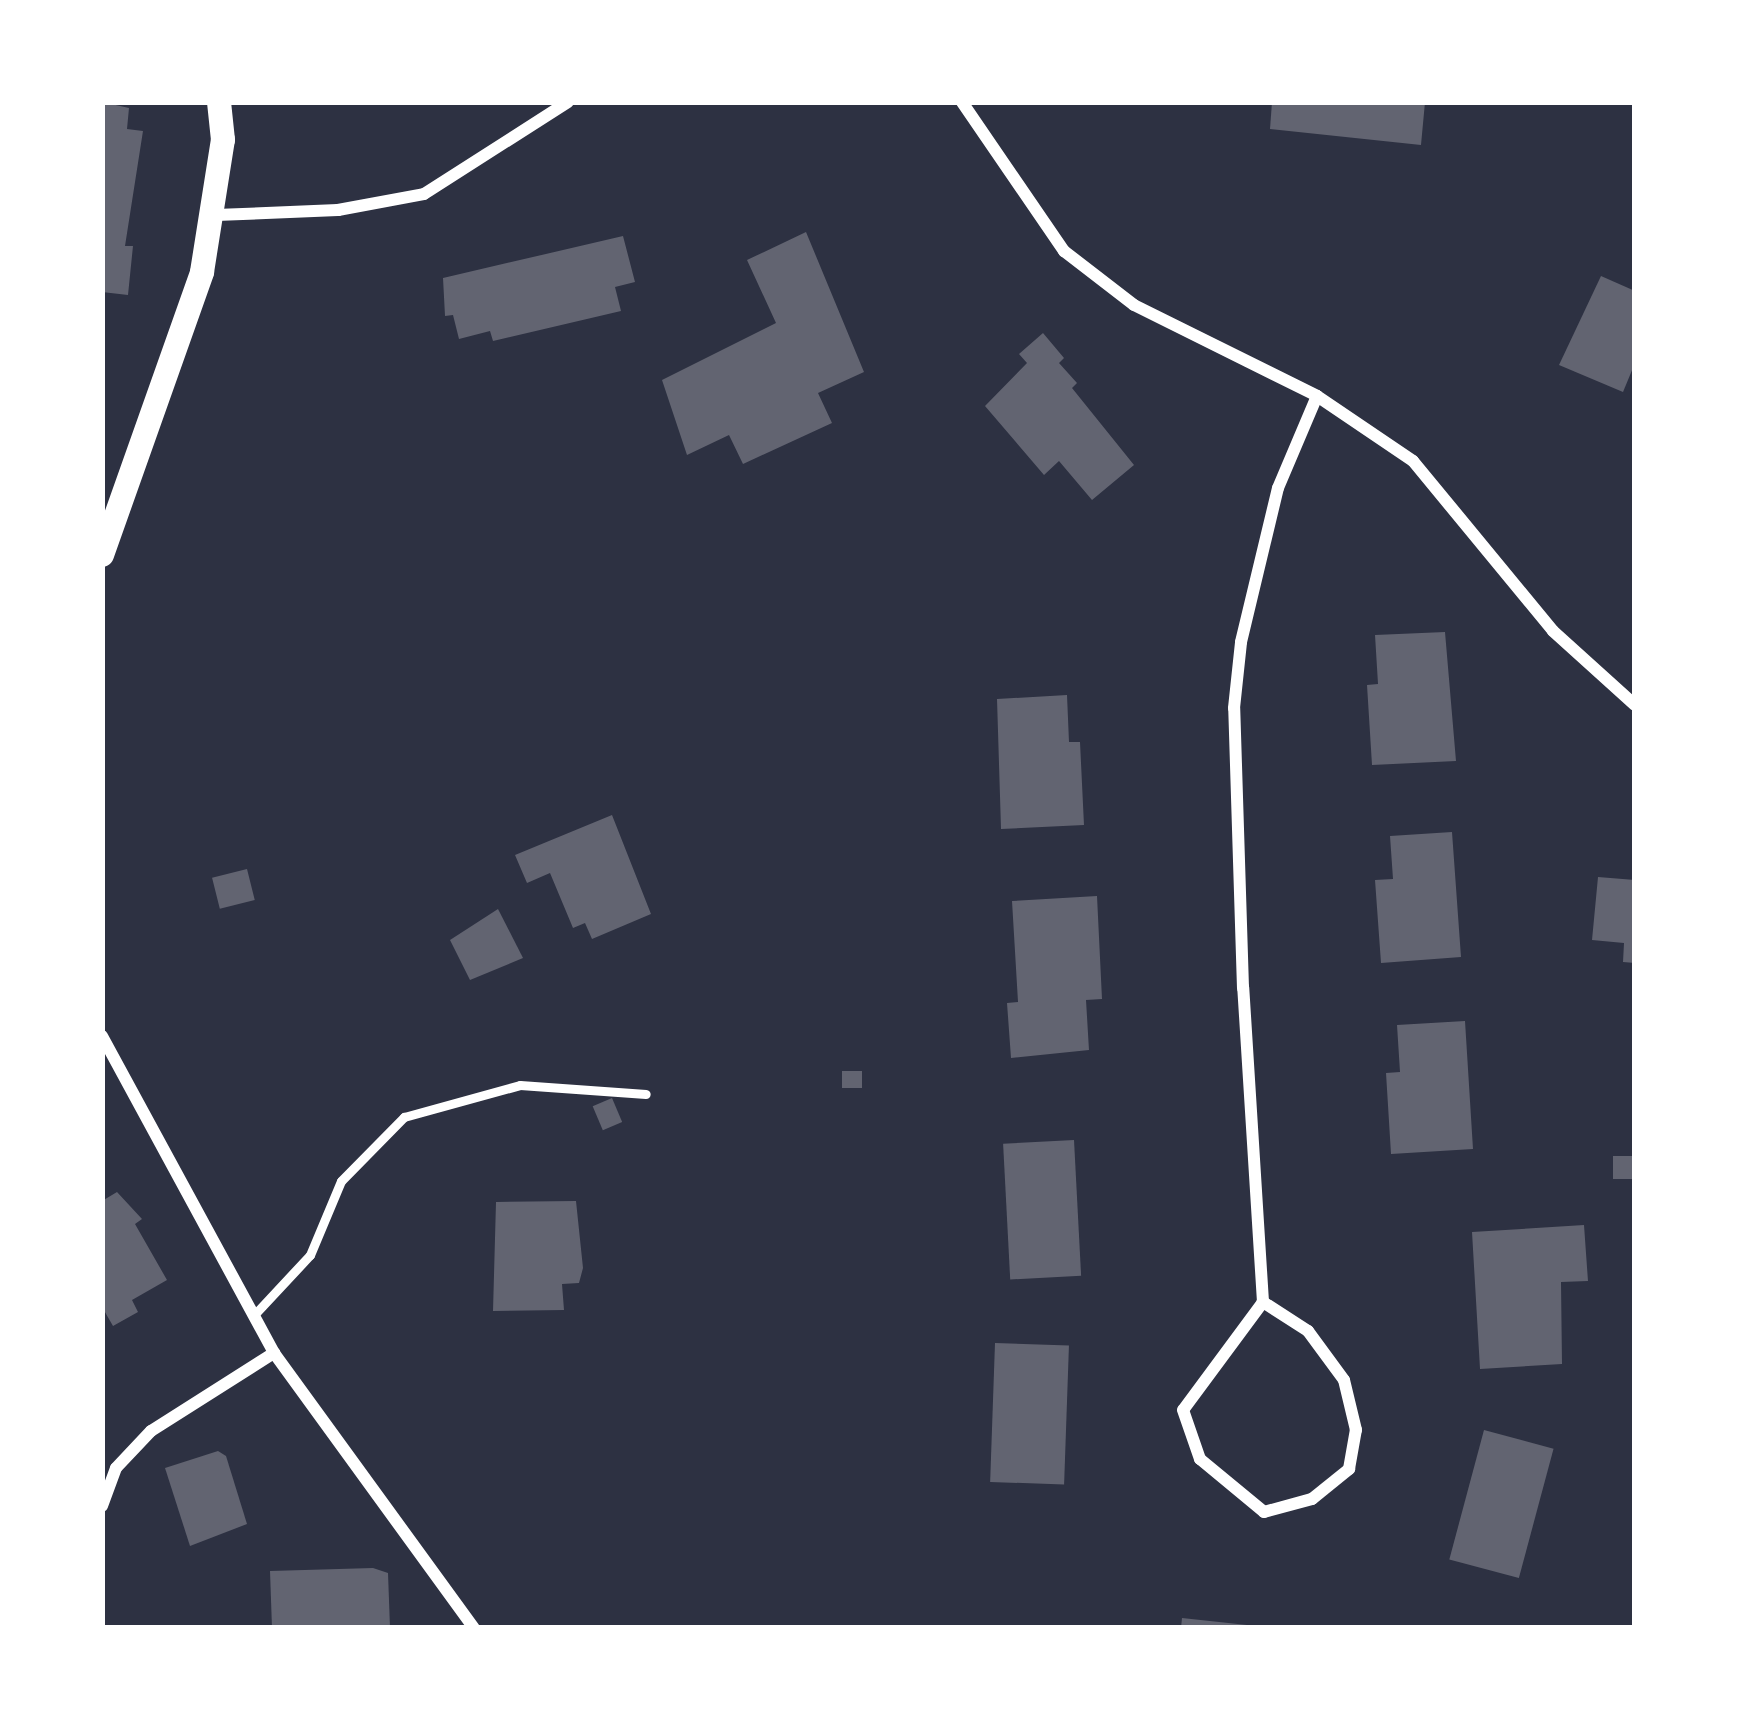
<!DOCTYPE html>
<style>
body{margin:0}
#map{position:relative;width:1737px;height:1730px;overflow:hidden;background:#2d3142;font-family:"Varela Round",sans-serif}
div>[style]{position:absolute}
.building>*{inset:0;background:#626471;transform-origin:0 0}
.service>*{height:9px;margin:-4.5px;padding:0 4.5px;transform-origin:4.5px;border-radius:4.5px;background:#fff}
.minor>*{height:12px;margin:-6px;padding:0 6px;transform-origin:6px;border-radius:6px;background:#fff}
.secondary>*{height:24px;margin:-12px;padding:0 12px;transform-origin:12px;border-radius:12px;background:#fff}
span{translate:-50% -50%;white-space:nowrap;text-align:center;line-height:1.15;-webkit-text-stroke:10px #fff;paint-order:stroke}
.frame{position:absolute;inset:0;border:105px solid #fff;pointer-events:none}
</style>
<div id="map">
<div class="building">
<i style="clip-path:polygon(102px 102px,129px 108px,127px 129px,143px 131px,125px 246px,133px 246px,128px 295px,102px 292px)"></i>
<i style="clip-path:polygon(1272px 102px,1425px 102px,1421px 145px,1270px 129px)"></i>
<i style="clip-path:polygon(806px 232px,864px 372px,818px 393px,832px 423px,743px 464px,729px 435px,687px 455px,662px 380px,776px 323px,747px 260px)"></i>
<i style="clip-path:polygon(623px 236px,635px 282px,615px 287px,621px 311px,493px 341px,490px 331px,459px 339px,453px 315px,445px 316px,443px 278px)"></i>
<i style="clip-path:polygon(1601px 276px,1635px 291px,1635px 363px,1623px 392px,1559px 365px)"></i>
<i style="clip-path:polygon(1043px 333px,1064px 358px,1059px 363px,1077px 383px,1072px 388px,1134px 465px,1092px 500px,1059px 461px,1044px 475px,985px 406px,1027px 363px,1019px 354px)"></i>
<i style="clip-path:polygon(1445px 632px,1456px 761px,1372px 765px,1367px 685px,1378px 684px,1375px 635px)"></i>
<i style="clip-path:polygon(1067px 695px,1069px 742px,1080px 742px,1084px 825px,1001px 829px,997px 699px)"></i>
<i style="clip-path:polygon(612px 815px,651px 914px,592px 939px,585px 923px,573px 928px,550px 873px,527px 883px,515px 855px)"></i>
<i style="clip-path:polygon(1452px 832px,1461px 957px,1381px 963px,1375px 880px,1393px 879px,1390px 836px)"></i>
<i style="left:247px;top:869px;width:32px;height:36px;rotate:76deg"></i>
<i style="clip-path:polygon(1598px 877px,1635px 880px,1635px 963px,1623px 962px,1624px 943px,1592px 940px)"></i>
<i style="clip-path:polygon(1097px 896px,1102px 999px,1086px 1000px,1089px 1050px,1011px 1058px,1007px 1003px,1018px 1002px,1012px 901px)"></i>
<i style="clip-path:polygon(498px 909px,523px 958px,470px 980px,450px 940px)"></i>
<i style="clip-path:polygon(1465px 1021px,1473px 1149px,1391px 1154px,1386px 1073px,1400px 1072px,1397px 1025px)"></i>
<i style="left:842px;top:1071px;width:20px;height:17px"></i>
<i style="left:612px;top:1098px;width:26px;height:21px;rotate:67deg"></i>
<i style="left:1074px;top:1140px;width:136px;height:71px;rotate:87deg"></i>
<i style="left:1635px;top:1156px;width:23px;height:22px;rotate:90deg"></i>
<i style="clip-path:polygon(117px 1192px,142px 1219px,135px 1224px,167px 1280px,132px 1300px,138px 1312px,113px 1326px,102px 1307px,102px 1201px)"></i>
<i style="clip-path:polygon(576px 1201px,583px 1268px,579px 1283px,562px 1284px,564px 1310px,493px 1311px,496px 1202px)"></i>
<i style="clip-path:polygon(1584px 1225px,1588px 1281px,1561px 1282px,1562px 1364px,1480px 1369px,1472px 1232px)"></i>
<i style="left:995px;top:1343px;width:74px;height:139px;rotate:2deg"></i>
<i style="left:1484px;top:1430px;width:72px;height:134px;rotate:15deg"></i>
<i style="clip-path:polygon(218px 1451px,226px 1456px,247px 1524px,190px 1546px,165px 1468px)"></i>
<i style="clip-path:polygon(373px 1568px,388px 1573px,390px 1628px,272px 1628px,270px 1571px)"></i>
<i style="clip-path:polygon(1182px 1618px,1247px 1625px,1247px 1628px,1181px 1628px)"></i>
</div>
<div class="service">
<i style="left:254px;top:1315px;width:82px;rotate:-47deg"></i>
<i style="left:310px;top:1255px;width:80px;rotate:-67.3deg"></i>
<i style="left:341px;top:1181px;width:90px;rotate:-45.5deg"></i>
<i style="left:404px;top:1117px;width:120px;rotate:-15.4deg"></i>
<i style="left:520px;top:1085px;width:126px;rotate:4.1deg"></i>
</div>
<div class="minor">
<i style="left:962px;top:102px;width:181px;rotate:55.6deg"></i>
<i style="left:1064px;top:251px;width:88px;rotate:37.6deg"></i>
<i style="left:1134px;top:305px;width:204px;rotate:26.4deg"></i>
<i style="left:1317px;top:396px;width:116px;rotate:34.1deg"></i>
<i style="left:1413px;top:461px;width:220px;rotate:50.5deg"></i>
<i style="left:1553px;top:631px;width:110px;rotate:42.1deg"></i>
<i style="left:216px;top:215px;width:122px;rotate:-2.3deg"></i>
<i style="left:338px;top:210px;width:87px;rotate:-10.5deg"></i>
<i style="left:424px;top:194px;width:171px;rotate:-32.6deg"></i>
<i style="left:102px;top:1036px;width:361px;rotate:61.5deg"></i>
<i style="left:274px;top:1353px;width:340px;rotate:54deg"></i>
<i style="left:1263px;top:1302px;width:134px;rotate:126.5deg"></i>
<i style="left:1183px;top:1410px;width:52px;rotate:70.9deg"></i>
<i style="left:1200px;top:1459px;width:83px;rotate:39.6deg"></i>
<i style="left:1264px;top:1512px;width:50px;rotate:-15.2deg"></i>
<i style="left:1312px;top:1499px;width:48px;rotate:-39deg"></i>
<i style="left:1349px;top:1469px;width:40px;rotate:-80deg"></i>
<i style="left:1356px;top:1430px;width:51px;rotate:-103.5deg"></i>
<i style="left:1344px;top:1380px;width:61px;rotate:-126.3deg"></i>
<i style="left:1308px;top:1331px;width:54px;rotate:-147.2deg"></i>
<i style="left:1263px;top:1302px;width:315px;rotate:-93.6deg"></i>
<i style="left:1243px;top:988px;width:280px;rotate:-91.8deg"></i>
<i style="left:1234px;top:708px;width:66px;rotate:-83.9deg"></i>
<i style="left:1241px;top:642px;width:158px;rotate:-76.5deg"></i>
<i style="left:1278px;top:488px;width:100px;rotate:-67deg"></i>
<i style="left:102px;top:1506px;width:40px;rotate:-69.8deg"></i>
<i style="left:116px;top:1468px;width:51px;rotate:-46.6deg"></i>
<i style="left:151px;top:1431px;width:146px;rotate:-32.4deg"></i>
</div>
<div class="secondary">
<i style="left:102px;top:555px;width:300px;rotate:-70.5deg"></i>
<i style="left:202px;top:272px;width:134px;rotate:-81deg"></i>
<i style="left:223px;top:140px;width:38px;rotate:-96deg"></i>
</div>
<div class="frame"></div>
</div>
